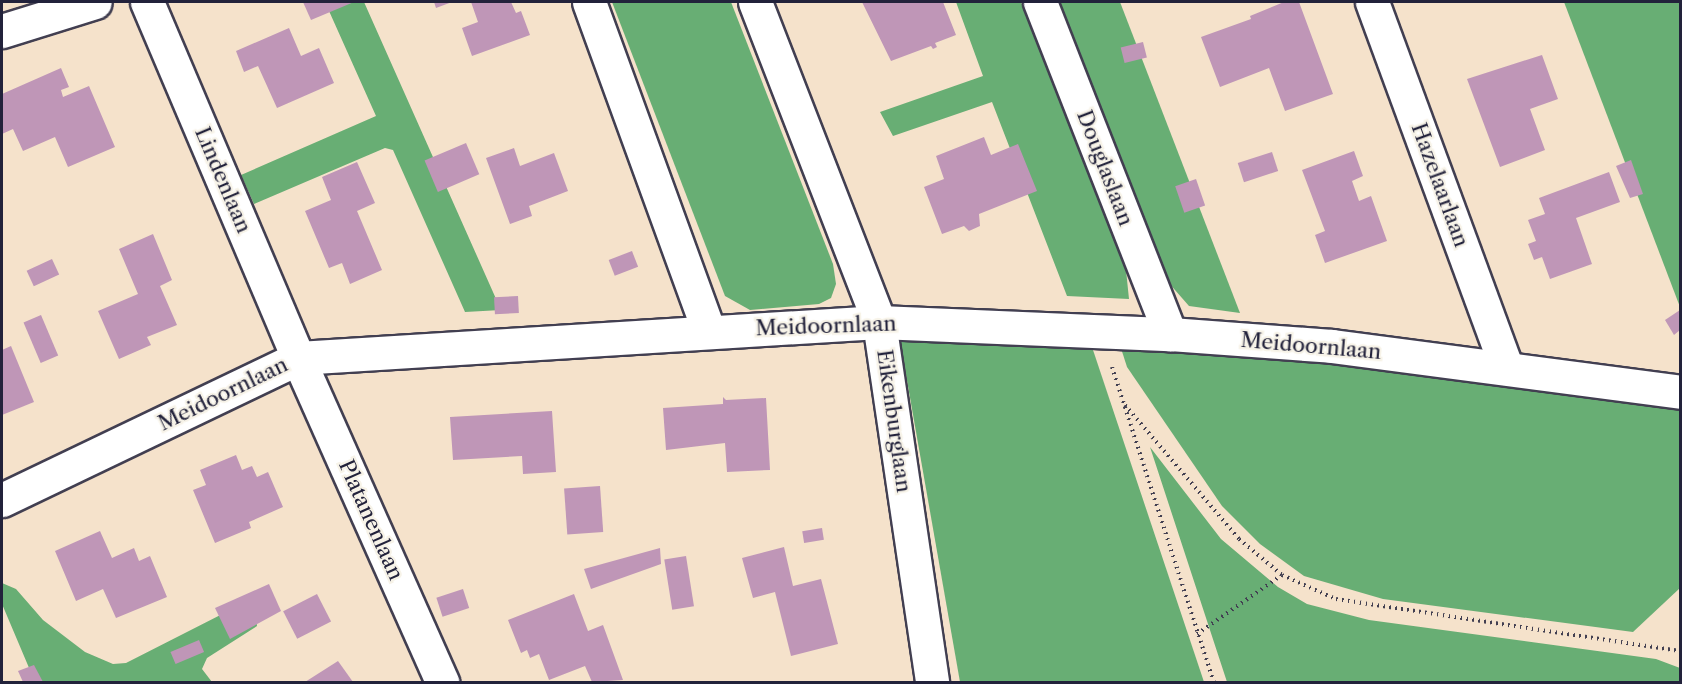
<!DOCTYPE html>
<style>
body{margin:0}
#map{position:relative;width:1682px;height:684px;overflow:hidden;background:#f5e2cb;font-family:"Libre Caslon Text",serif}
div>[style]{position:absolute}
.forest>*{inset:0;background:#68ae74}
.building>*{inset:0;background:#bf96b7;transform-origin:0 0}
.path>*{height:4px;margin-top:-2px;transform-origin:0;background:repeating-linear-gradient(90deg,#423f51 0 1.5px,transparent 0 6px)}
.roads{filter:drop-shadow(2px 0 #423f51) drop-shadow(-2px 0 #423f51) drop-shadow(0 2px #423f51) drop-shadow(0 -2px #423f51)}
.street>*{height:33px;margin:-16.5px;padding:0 16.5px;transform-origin:16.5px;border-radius:16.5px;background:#fff}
span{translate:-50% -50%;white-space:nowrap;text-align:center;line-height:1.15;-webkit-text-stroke:4.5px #f7f3e8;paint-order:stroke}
.street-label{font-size:21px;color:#22223b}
.frame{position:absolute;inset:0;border:3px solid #22223b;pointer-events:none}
</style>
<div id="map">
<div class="forest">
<i style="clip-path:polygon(325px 2px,364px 2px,501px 310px,465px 312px,393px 150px,385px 148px,254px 204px,241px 175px,376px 116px)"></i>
<i style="clip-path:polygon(612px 2px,731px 2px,833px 264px,836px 284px,831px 298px,819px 304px,750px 310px,725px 296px)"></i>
<i style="clip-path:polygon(956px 2px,1021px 2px,1126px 270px,1129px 299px,1067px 296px,992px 102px,893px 136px,880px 112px,983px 76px)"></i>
<i style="clip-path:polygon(1056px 2px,1120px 2px,1240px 313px,1189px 306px,1161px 274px)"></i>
<i style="clip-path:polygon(1564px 2px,1680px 2px,1680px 307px)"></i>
<i style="clip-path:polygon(899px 335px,1090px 341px,1204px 682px,960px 682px)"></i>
<i style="clip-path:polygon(1119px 342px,1201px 346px,1680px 407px,1680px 588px,1633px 632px,1383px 599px,1304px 576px,1260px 544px,1222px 506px,1127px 367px)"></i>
<i style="clip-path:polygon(1150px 447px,1221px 539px,1278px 587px,1307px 604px,1369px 620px,1656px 659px,1680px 668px,1680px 682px,1227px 682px)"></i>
<i style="clip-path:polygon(2px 583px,16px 589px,43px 620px,85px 652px,113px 664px,126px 663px,242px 604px,255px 606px,257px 626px,207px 658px,202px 669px,212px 682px,35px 682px,2px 604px)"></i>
</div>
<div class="building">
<i style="clip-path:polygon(303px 2px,354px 2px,311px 20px)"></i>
<i style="clip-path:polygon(434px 2px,452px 2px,436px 8px)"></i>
<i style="clip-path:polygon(471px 2px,511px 2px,516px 13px,521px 11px,530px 35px,472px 56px,462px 28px,478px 22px)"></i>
<i style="clip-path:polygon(862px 2px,943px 2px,956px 35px,935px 43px,937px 47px,933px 49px,931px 46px,891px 61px)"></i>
<i style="clip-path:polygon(1284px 2px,1299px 2px,1333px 94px,1285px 111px,1269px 68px,1220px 87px,1201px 37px,1251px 19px,1250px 16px)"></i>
<i style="clip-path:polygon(289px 28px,301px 56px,319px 48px,334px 83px,277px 108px,258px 66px,244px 72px,236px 51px)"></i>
<i style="left:1143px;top:42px;width:16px;height:23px;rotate:76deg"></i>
<i style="clip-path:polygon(1542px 55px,1558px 99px,1530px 109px,1545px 150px,1500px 167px,1467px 79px)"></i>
<i style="clip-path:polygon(61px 68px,69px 87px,61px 90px,63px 97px,89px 86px,115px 147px,68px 167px,55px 137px,23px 151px,13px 129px,2px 134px,2px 94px)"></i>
<i style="clip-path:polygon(984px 137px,991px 155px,1018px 144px,1037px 191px,979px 214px,980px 226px,969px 231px,964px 226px,942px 234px,924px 187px,944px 179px,936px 156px)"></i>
<i style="left:466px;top:143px;width:34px;height:45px;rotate:67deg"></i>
<i style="clip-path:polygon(514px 148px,520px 166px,554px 153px,568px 191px,529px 206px,532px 216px,510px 224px,486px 158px)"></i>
<i style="clip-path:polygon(1354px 151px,1363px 176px,1352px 181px,1359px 201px,1371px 196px,1387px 241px,1325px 263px,1315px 235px,1325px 231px,1302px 170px)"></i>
<i style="left:1272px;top:152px;width:20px;height:36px;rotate:72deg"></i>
<i style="clip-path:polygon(1631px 160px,1643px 194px,1630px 198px,1616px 166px)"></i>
<i style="clip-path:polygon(357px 162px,375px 203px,357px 211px,382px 270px,350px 284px,342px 263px,329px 268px,305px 211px,331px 200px,322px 177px)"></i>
<i style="clip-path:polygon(1609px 172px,1620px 202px,1576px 218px,1592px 264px,1550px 279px,1542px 257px,1534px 260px,1528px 244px,1536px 241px,1528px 220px,1545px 214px,1539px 198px)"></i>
<i style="left:1196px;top:179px;width:28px;height:22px;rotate:71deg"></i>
<i style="clip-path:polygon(153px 234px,172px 280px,160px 286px,177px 325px,147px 337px,151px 345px,119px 359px,98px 311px,138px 294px,119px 249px)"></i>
<i style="left:632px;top:251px;width:17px;height:25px;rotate:69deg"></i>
<i style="left:52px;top:259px;width:17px;height:28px;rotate:65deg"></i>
<i style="left:518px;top:296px;width:17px;height:24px;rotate:87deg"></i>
<i style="clip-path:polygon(1680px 310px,1680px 330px,1674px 335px,1665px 320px)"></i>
<i style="left:41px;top:315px;width:44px;height:19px;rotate:67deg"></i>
<i style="clip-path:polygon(11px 346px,34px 402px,2px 415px,2px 350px)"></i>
<i style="clip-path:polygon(723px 397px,726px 400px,766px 398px,770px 470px,727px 472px,725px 443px,666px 450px,663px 408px,723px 404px)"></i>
<i style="clip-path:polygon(552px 411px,556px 472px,523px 474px,522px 456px,453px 460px,450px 417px)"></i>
<i style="clip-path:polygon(236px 455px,242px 470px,252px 466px,257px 477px,268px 472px,283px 507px,249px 522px,251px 528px,215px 543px,193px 490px,206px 485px,200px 470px)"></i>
<i style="left:600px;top:486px;width:46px;height:36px;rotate:86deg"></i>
<i style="left:822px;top:528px;width:12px;height:20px;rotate:81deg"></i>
<i style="clip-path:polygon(100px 531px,112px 558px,134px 548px,139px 561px,150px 556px,167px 597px,116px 618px,103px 589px,76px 601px,55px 551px)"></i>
<i style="clip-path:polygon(784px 547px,793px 586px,821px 579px,838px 644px,791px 656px,775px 592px,753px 598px,742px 558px)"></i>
<i style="clip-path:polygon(660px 548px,661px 564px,591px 589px,584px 569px)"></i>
<i style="left:686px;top:556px;width:51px;height:22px;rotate:81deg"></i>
<i style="clip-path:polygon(269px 584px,281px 611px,230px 639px,215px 608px)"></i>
<i style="left:463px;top:589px;width:20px;height:28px;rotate:72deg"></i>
<i style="left:317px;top:594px;width:31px;height:38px;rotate:63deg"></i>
<i style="clip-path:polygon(574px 594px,588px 631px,603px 625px,623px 680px,592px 682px,585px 666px,549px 680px,539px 654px,530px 658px,527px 650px,521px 653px,508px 620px)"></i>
<i style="left:199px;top:640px;width:13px;height:31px;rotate:67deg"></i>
<i style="clip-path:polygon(338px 661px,353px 682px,305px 682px)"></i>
<i style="clip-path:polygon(34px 665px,43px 682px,23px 682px,18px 671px)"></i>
</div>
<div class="path">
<i style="left:1112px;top:367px;width:331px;rotate:72.1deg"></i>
<i style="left:1125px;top:405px;width:176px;rotate:49.6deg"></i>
<i style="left:1239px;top:539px;width:56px;rotate:39.9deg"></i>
<i style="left:1282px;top:575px;width:59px;rotate:24deg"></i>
<i style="left:1336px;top:599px;width:348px;rotate:8.6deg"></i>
<i style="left:1197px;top:634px;width:103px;rotate:-34.8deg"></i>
</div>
<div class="roads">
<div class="street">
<i style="left:147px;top:2px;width:387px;rotate:67deg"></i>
<i style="left:298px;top:358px;width:355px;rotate:66deg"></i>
<i style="left:589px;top:2px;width:351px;rotate:70deg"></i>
<i style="left:755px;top:2px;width:343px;rotate:68.8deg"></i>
<i style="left:879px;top:322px;width:364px;rotate:81.6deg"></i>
<i style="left:1040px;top:2px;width:357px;rotate:68.6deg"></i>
<i style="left:1372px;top:2px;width:390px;rotate:69.8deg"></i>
<i style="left:2px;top:31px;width:97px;rotate:-17.3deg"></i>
<i style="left:2px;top:500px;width:328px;rotate:-25.6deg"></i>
<i style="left:298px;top:358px;width:582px;rotate:-3.55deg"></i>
<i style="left:879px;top:322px;width:291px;rotate:2.4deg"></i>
<i style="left:1170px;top:334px;width:162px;rotate:4.2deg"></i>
<i style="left:1332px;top:346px;width:351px;rotate:7.5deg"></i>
</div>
</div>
<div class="street-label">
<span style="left:1105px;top:168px;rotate:69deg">Douglaslaan</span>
<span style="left:223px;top:180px;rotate:67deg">Lindenlaan</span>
<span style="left:1440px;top:185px;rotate:70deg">Hazelaarlaan</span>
<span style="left:826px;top:326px;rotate:-2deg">Meidoornlaan</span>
<span style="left:1311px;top:346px;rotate:5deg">Meidoornlaan</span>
<span style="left:223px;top:394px;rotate:-26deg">Meidoornlaan</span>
<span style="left:894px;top:421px;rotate:82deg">Eikenburglaan</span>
<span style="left:371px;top:520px;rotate:66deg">Platanenlaan</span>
</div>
<div class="frame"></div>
</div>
